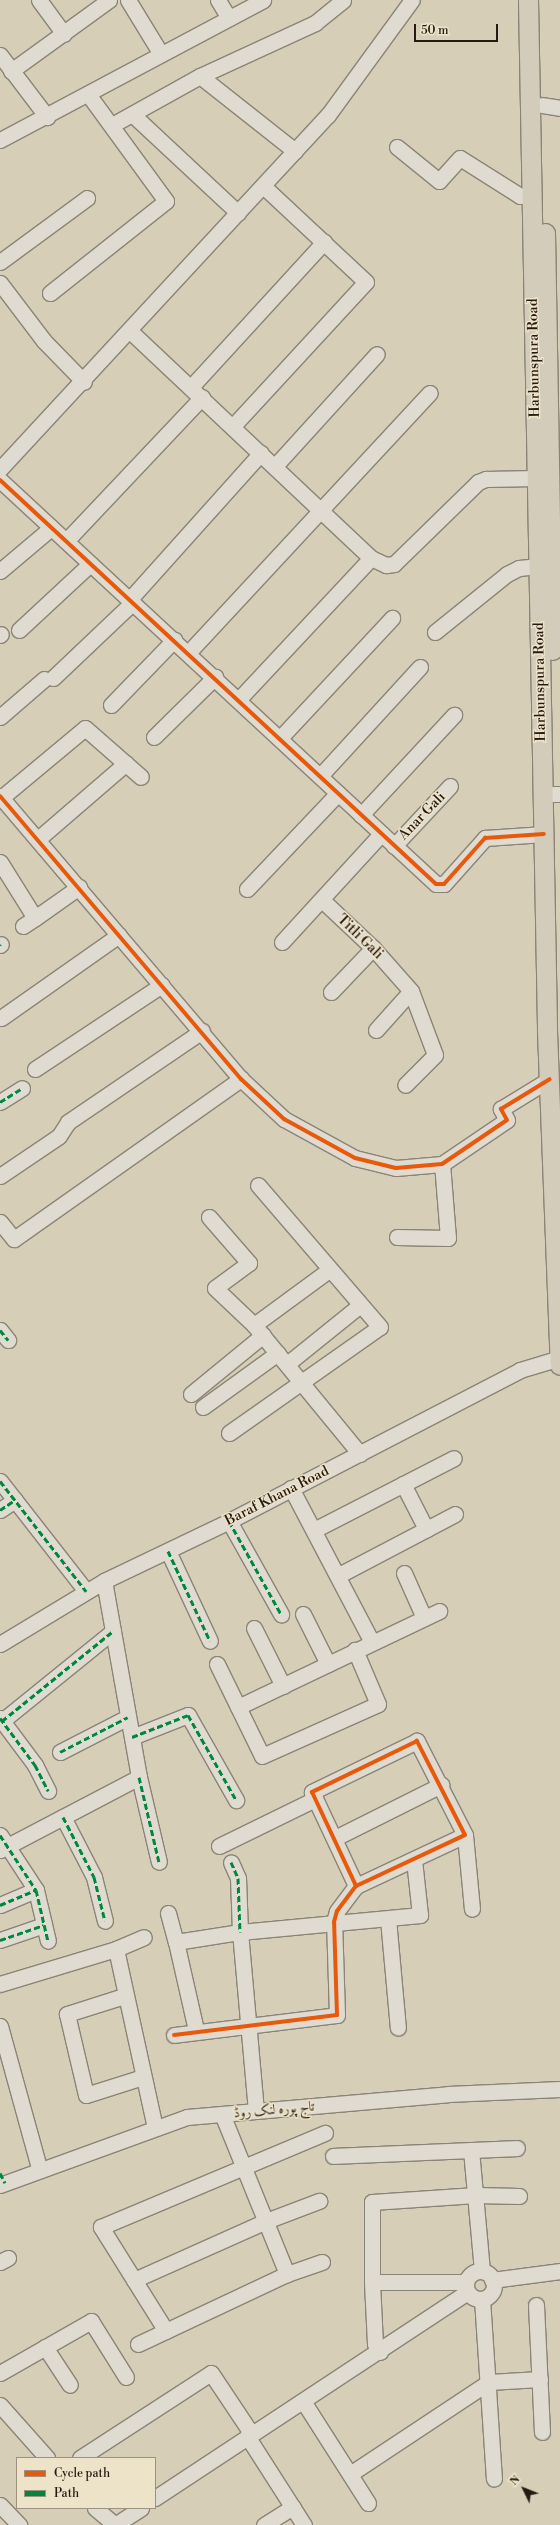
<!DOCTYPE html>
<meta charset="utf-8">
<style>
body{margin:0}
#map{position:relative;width:560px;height:2525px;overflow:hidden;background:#d6ceb7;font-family:"Libre Bodoni",Amiri,serif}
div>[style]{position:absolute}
.roads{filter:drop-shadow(1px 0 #8a8476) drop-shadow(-1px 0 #8a8476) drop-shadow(0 1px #8a8476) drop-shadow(0 -1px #8a8476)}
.minor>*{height:15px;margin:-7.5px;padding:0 7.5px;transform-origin:7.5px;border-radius:7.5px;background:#dfdbd0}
.minor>.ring{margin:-7.5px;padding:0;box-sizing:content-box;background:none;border:15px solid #dfdbd0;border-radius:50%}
.major>*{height:19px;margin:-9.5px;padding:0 9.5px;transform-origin:9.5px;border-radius:9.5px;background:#d4ccbb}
.quiet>*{height:3px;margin-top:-1.5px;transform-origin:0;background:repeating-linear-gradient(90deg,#00873e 0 6px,transparent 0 9px)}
.cycleway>*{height:4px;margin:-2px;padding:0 2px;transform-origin:2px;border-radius:2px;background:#e8590c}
span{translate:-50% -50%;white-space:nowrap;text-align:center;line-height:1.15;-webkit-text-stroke:3px #ede3c8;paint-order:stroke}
.street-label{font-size:14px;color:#251912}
.legend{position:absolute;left:16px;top:2457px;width:140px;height:52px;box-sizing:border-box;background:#ede3c8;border:1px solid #9d927f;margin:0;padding:5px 7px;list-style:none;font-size:12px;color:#251912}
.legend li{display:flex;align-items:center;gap:8px;height:20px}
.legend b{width:20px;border:1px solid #9d927f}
.north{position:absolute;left:504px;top:2469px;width:40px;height:40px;-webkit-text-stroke:3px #ede3c8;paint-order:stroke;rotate:313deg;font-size:11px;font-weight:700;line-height:16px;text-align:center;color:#251912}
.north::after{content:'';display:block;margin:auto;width:14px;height:18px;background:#251912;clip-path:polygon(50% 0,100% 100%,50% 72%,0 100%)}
.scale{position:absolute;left:414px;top:24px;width:84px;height:18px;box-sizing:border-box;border:2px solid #251912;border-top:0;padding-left:5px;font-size:12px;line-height:14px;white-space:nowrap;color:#251912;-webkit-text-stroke:3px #ede3c8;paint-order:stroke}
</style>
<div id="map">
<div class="roads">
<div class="minor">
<i style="left:39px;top:0;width:42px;rotate:53.7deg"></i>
<i style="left:128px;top:0;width:63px;rotate:58.6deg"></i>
<i style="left:218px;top:0;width:21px;rotate:59deg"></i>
<i style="left:0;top:55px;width:78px;rotate:52.8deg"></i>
<i style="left:11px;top:71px;width:121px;rotate:-35.9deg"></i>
<i style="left:200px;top:76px;width:121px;rotate:38.3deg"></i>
<i style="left:542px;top:105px;width:18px;rotate:9deg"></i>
<i style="left:132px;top:114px;width:145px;rotate:43deg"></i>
<i style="left:112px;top:125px;width:101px;rotate:-29.1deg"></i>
<i style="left:200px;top:76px;width:127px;rotate:-24.7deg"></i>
<i style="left:315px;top:23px;width:36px;rotate:-39deg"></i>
<i style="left:0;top:140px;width:298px;rotate:-28deg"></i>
<i style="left:397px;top:147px;width:54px;rotate:39deg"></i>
<i style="left:439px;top:181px;width:31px;rotate:-48deg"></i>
<i style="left:460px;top:158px;width:71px;rotate:32.3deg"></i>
<i style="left:520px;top:196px;width:11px;rotate:-5deg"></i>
<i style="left:0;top:262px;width:108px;rotate:-36.3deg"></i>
<i style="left:0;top:283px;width:73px;rotate:52.8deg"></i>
<i style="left:44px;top:341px;width:57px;rotate:45.7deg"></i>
<i style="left:50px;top:293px;width:148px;rotate:-38.4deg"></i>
<i style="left:166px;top:201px;width:132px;rotate:-126.1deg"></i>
<i style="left:130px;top:331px;width:331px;rotate:43.3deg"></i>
<i style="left:371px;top:558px;width:17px;rotate:25deg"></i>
<i style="left:386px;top:565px;width:8px;rotate:-7deg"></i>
<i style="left:394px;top:564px;width:117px;rotate:-44.3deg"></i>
<i style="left:478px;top:482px;width:9px;rotate:-21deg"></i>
<i style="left:486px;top:479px;width:49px;rotate:-1.2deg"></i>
<i style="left:191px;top:387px;width:197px;rotate:-47.5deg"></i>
<i style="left:233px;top:426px;width:196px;rotate:-47.3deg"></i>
<i style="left:366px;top:282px;width:141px;rotate:-137deg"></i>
<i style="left:275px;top:466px;width:151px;rotate:-47.7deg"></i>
<i style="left:0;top:469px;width:483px;rotate:-47.2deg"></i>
<i style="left:328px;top:115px;width:142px;rotate:-53.9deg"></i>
<i style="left:0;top:480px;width:594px;rotate:42.82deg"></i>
<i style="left:436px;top:884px;width:8px"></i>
<i style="left:444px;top:884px;width:62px;rotate:-48.3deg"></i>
<i style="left:485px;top:838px;width:59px;rotate:-3.9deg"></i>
<i style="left:66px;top:541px;width:198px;rotate:-46.6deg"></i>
<i style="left:0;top:571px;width:67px;rotate:-40.1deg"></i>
<i style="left:130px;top:599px;width:196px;rotate:-48.1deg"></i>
<i style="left:19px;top:630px;width:97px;rotate:-42.9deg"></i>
<i style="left:435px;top:632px;width:92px;rotate:-38.9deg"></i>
<i style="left:507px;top:574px;width:13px;rotate:-27deg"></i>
<i style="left:519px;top:568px;width:18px;rotate:-6deg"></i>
<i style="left:0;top:635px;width:1px;rotate:-45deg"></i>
<i style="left:188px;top:653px;width:355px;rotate:-47.1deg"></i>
<i style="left:53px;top:678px;width:110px;rotate:-43.5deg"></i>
<i style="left:239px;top:699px;width:193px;rotate:-46.9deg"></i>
<i style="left:111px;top:705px;width:91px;rotate:-45.9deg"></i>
<i style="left:0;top:717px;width:58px;rotate:-40.8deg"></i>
<i style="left:154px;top:737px;width:86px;rotate:-44.5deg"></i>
<i style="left:281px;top:737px;width:163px;rotate:-47deg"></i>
<i style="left:320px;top:776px;width:148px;rotate:-47.5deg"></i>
<i style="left:553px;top:794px;width:7px"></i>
<i style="left:0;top:796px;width:372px;rotate:49.6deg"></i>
<i style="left:241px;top:1079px;width:59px;rotate:42.9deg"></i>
<i style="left:284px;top:1119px;width:81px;rotate:28.8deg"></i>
<i style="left:355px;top:1158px;width:42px;rotate:13.7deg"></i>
<i style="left:396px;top:1168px;width:46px;rotate:-5deg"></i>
<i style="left:442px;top:1164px;width:78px;rotate:-34.1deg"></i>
<i style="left:507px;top:1120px;width:13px;rotate:-119deg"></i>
<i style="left:501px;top:1109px;width:57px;rotate:-31.5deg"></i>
<i style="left:1px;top:798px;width:109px;rotate:-39.8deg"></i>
<i style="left:85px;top:728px;width:74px;rotate:41.2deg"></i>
<i style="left:361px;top:815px;width:137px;rotate:-47.1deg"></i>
<i style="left:38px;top:839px;width:116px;rotate:-40.8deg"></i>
<i style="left:394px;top:846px;width:82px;rotate:-47deg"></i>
<i style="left:0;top:862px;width:66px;rotate:58deg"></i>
<i style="left:35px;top:918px;width:54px;rotate:-35.2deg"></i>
<i style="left:247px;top:889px;width:132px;rotate:-46.5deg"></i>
<i style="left:322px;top:900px;width:70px;rotate:43.3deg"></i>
<i style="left:373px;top:948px;width:57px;rotate:48.5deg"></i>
<i style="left:411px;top:991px;width:68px;rotate:69.4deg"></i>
<i style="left:435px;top:1055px;width:42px;rotate:135deg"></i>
<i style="left:23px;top:926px;width:14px;rotate:-34deg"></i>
<i style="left:282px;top:942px;width:147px;rotate:-47.5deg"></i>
<i style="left:0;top:945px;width:1px;rotate:-45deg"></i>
<i style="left:331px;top:992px;width:61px;rotate:-46.3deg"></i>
<i style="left:1px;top:1018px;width:144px;rotate:-35.1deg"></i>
<i style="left:376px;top:1030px;width:52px;rotate:-48.1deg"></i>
<i style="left:35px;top:1069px;width:152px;rotate:-33.5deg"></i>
<i style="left:0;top:1102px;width:26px;rotate:-32deg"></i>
<i style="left:0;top:1176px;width:71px;rotate:-34.1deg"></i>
<i style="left:59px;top:1136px;width:17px;rotate:-57deg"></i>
<i style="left:68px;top:1122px;width:162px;rotate:-34.2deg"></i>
<i style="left:209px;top:1217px;width:61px;rotate:49deg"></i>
<i style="left:249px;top:1263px;width:42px;rotate:143.7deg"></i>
<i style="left:215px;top:1288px;width:54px;rotate:43.5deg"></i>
<i style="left:254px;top:1325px;width:167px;rotate:50.6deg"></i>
<i style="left:0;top:1222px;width:22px;rotate:51deg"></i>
<i style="left:14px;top:1239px;width:278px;rotate:-35.2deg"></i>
<i style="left:397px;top:1237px;width:51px;rotate:1.1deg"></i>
<i style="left:448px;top:1238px;width:74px;rotate:-94.6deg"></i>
<i style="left:254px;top:1325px;width:93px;rotate:-36.3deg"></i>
<i style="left:0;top:1330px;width:13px;rotate:51deg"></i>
<i style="left:287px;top:1364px;width:94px;rotate:-38.9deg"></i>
<i style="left:191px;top:1394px;width:93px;rotate:-39.3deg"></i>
<i style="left:203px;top:1407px;width:92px;rotate:-35.8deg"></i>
<i style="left:229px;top:1433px;width:184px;rotate:-35.1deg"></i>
<i style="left:380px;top:1327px;width:187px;rotate:-130.7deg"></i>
<i style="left:0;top:1481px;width:140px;rotate:52deg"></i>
<i style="left:403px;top:1484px;width:51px;rotate:62.9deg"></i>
<i style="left:291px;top:1488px;width:174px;rotate:62.3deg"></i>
<i style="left:0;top:1510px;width:18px;rotate:-34deg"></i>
<i style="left:229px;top:1521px;width:107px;rotate:60.8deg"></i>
<i style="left:314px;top:1530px;width:157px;rotate:-27.2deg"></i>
<i style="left:168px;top:1551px;width:99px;rotate:65deg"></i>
<i style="left:404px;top:1573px;width:49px;rotate:66deg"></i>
<i style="left:339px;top:1575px;width:131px;rotate:-27.7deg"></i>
<i style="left:303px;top:1614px;width:56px;rotate:63.4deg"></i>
<i style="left:254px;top:1628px;width:65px;rotate:63.4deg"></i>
<i style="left:0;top:1644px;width:122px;rotate:-31.2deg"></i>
<i style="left:104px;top:1581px;width:139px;rotate:-25.6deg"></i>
<i style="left:229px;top:1521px;width:328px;rotate:-27.4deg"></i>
<i style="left:520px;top:1370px;width:42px;rotate:-16.7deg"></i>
<i style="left:217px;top:1664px;width:102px;rotate:63.9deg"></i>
<i style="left:262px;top:1756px;width:127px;rotate:-24.1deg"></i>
<i style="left:378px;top:1704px;width:59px;rotate:-113.1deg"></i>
<i style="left:238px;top:1707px;width:223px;rotate:-25.5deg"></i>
<i style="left:0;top:1718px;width:59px;rotate:53.3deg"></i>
<i style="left:35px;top:1765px;width:29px;rotate:63deg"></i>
<i style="left:2px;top:1721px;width:143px;rotate:-39deg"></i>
<i style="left:132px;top:1737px;width:60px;rotate:-21.4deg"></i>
<i style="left:188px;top:1715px;width:98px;rotate:60.5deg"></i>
<i style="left:60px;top:1752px;width:76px;rotate:-27.2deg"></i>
<i style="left:139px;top:1777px;width:87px;rotate:76.8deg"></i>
<i style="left:63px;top:1817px;width:68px;rotate:62.7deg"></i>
<i style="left:94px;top:1877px;width:45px;rotate:76deg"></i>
<i style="left:0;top:1835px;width:66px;rotate:56.8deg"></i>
<i style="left:36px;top:1890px;width:52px;rotate:76.8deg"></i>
<i style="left:465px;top:1835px;width:74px;rotate:84.6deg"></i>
<i style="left:335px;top:1838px;width:119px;rotate:-26.6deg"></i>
<i style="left:219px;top:1846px;width:107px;rotate:-26.1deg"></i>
<i style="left:0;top:1850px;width:157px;rotate:-27.7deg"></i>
<i style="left:139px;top:1777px;width:199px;rotate:-100.1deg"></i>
<i style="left:0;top:1905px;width:39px;rotate:-23deg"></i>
<i style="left:168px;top:1913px;width:30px;rotate:75deg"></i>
<i style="left:388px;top:1919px;width:109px;rotate:84.8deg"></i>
<i style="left:0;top:1940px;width:46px;rotate:-18.8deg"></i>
<i style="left:116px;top:1949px;width:30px;rotate:-23deg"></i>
<i style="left:0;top:1984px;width:121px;rotate:-16.8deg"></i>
<i style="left:116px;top:1949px;width:183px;rotate:77.7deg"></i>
<i style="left:124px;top:1996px;width:60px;rotate:162.5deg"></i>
<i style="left:67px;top:2014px;width:83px;rotate:76.8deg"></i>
<i style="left:86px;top:2095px;width:60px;rotate:-17.5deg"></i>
<i style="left:0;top:2026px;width:147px;rotate:74.6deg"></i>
<i style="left:196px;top:2030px;width:90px;rotate:-102.8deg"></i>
<i style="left:176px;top:1942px;width:65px;rotate:-8.9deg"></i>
<i style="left:240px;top:1932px;width:54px;rotate:-92.1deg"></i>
<i style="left:238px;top:1878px;width:17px;rotate:-114deg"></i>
<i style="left:174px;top:2035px;width:164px;rotate:-7deg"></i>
<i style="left:337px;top:2015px;width:93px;rotate:-91.8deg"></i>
<i style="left:334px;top:1922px;width:11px;rotate:-75deg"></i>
<i style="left:337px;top:1911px;width:31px;rotate:-53deg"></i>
<i style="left:356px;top:1886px;width:120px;rotate:-25.1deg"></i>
<i style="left:465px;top:1835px;width:106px;rotate:-117.1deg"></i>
<i style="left:417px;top:1741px;width:117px;rotate:154.1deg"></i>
<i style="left:312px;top:1792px;width:104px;rotate:64.9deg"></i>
<i style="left:256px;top:2111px;width:180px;rotate:-95.1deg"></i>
<i style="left:240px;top:1932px;width:181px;rotate:-5.4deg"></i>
<i style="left:420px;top:1915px;width:55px;rotate:-96.2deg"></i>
<i style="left:222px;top:2114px;width:173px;rotate:67.9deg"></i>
<i style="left:471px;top:2150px;width:121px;rotate:84.8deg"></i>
<i style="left:333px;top:2156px;width:184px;rotate:-2.5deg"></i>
<i style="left:0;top:2185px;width:199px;rotate:-20deg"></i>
<i style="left:187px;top:2117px;width:262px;rotate:-5deg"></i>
<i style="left:448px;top:2094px;width:112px;rotate:-2.6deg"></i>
<i style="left:0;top:2262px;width:9px;rotate:-27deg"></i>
<i class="ring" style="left:466px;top:2271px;width:13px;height:13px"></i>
<i style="left:134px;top:2280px;width:145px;rotate:-24.1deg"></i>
<i style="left:266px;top:2221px;width:57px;rotate:-20.7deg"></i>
<i style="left:492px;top:2280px;width:69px;rotate:-7.5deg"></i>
<i style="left:372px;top:2282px;width:94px"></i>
<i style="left:482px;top:2299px;width:180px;rotate:86.2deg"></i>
<i style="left:536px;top:2305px;width:127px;rotate:87.3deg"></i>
<i style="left:166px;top:2331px;width:123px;rotate:-122deg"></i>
<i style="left:101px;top:2227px;width:243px;rotate:-22.8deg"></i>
<i style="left:138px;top:2344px;width:165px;rotate:-25.2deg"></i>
<i style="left:287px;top:2274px;width:37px;rotate:-19deg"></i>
<i style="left:45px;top:2347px;width:45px;rotate:56.7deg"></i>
<i style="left:380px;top:2352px;width:9px;rotate:-122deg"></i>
<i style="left:375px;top:2344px;width:62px;rotate:-92.8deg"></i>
<i style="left:372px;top:2282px;width:80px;rotate:-90deg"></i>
<i style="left:372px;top:2202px;width:104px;rotate:-3.9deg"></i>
<i style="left:476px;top:2195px;width:43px;rotate:1.3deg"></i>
<i style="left:0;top:2373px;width:105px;rotate:-29.7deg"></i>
<i style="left:91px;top:2321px;width:66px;rotate:58deg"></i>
<i style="left:303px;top:2401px;width:121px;rotate:57.5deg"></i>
<i style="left:0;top:2405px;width:71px;rotate:48.4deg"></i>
<i style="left:247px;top:2436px;width:106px;rotate:57.4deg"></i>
<i style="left:80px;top:2458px;width:156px;rotate:-33deg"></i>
<i style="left:211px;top:2373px;width:72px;rotate:56.3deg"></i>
<i style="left:350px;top:2474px;width:167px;rotate:-33.5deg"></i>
<i style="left:489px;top:2382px;width:51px;rotate:-3.4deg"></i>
<i style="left:155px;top:2498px;width:374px;rotate:-33.4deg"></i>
<i style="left:0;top:2505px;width:28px;rotate:46deg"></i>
<i style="left:95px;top:2508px;width:26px;rotate:40deg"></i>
<i style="left:115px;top:2525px;width:31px;rotate:-33deg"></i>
<i style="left:264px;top:2525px;width:34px;rotate:-32deg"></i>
</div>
<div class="major">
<i style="left:528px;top:0;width:1031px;rotate:88.94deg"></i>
<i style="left:547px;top:1031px;width:334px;rotate:87.8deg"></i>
<i style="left:545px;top:233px;width:417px;rotate:89deg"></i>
</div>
</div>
<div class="quiet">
<i style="left:0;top:945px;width:1px;rotate:-45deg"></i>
<i style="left:0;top:1102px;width:26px;rotate:-32deg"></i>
<i style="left:0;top:1330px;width:13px;rotate:51deg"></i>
<i style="left:0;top:1481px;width:140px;rotate:52deg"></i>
<i style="left:0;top:1510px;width:18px;rotate:-34deg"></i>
<i style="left:229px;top:1521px;width:107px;rotate:60.8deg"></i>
<i style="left:168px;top:1551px;width:99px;rotate:65deg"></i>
<i style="left:0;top:1718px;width:59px;rotate:53.3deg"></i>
<i style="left:35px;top:1765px;width:29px;rotate:63deg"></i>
<i style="left:2px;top:1721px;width:143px;rotate:-39deg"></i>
<i style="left:132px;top:1737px;width:60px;rotate:-21.4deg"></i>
<i style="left:188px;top:1715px;width:98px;rotate:60.5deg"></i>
<i style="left:60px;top:1752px;width:76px;rotate:-27.2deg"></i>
<i style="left:139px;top:1777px;width:87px;rotate:76.8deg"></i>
<i style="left:63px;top:1817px;width:68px;rotate:62.7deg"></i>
<i style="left:94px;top:1877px;width:45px;rotate:76deg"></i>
<i style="left:0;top:1835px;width:66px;rotate:56.8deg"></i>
<i style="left:36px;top:1890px;width:52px;rotate:76.8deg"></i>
<i style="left:231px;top:1862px;width:17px;rotate:66deg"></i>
<i style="left:238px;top:1878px;width:54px;rotate:87.9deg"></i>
<i style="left:0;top:1905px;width:39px;rotate:-23deg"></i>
<i style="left:0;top:1940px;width:46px;rotate:-18.8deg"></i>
<i style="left:0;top:2173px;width:11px;rotate:63deg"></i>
</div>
<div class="cycleway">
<i style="left:0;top:480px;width:594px;rotate:42.82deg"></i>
<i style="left:436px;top:884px;width:8px"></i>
<i style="left:444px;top:884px;width:62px;rotate:-48.3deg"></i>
<i style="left:485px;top:838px;width:59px;rotate:-3.9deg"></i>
<i style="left:0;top:796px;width:372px;rotate:49.6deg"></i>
<i style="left:241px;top:1079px;width:59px;rotate:42.9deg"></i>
<i style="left:284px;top:1119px;width:81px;rotate:28.8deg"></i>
<i style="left:355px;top:1158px;width:42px;rotate:13.7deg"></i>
<i style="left:396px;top:1168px;width:46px;rotate:-5deg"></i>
<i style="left:442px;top:1164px;width:78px;rotate:-34.1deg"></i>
<i style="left:507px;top:1120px;width:13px;rotate:-119deg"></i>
<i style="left:501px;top:1109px;width:57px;rotate:-31.5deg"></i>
<i style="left:174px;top:2035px;width:164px;rotate:-7deg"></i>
<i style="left:337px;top:2015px;width:93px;rotate:-91.8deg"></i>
<i style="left:334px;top:1922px;width:11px;rotate:-75deg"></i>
<i style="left:337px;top:1911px;width:31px;rotate:-53deg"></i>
<i style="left:356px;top:1886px;width:120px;rotate:-25.1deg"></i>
<i style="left:465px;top:1835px;width:106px;rotate:-117.1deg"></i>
<i style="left:417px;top:1741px;width:117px;rotate:154.1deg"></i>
<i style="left:312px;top:1792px;width:104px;rotate:64.9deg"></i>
</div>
<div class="street-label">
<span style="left:534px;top:358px;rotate:-91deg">Harbunspura Road</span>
<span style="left:540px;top:682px;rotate:-91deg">Harbunspura Road</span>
<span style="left:422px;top:816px;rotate:-46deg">Anar Gali</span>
<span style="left:360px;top:937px;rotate:44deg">Titli Gali</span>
<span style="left:277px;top:1496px;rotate:-27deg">Baraf Khana Road</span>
<span style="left:274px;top:2110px;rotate:-5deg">تاج پورہ لنک روڈ</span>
</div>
<ul class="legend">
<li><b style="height:5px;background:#e8590c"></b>Cycle path</li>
<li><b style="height:5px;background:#00873e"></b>Path</li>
</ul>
<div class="north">N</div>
<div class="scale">50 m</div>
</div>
